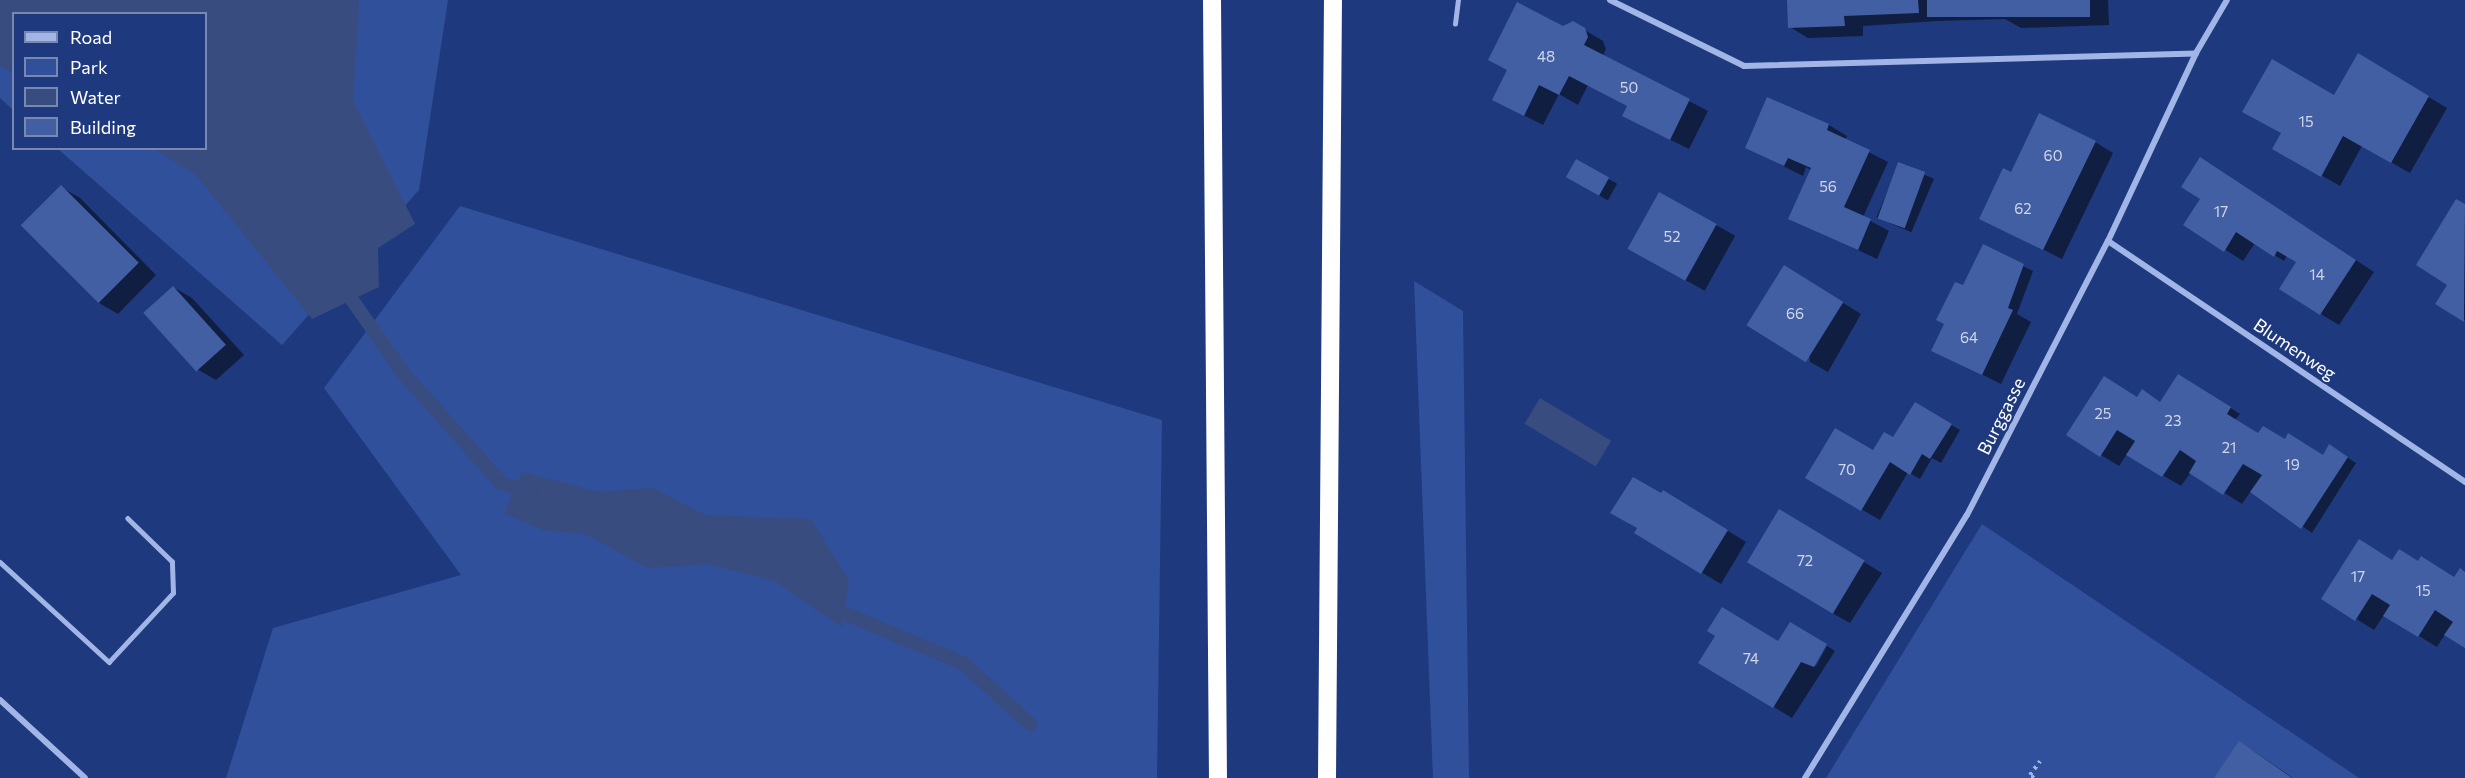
<!DOCTYPE html>
<style>
body{margin:0}
#map{position:relative;width:2465px;height:778px;overflow:hidden;background:#1e397d;font-family:Commissioner,sans-serif}
div>[style]{position:absolute}
.green>*{inset:0;background:#31509b}
.water>*{inset:0;background:#384c7f;transform-origin:0 0}
.shadow>*{inset:0;background:#0007;transform-origin:0 0}
.stream>*{height:14px;margin:-7px;padding:0 7px;transform-origin:7px;border-radius:7px;background:#384c7f}
.building>*{inset:0;background:#425fa4;transform-origin:0 0}
.path>*{height:4px;margin-top:-2px;transform-origin:0;background:repeating-linear-gradient(90deg,#a1b6e7 0 3px,transparent 0 7.5px)}
.service>*{height:4.5px;margin:-2.25px;padding:0 2.25px;transform-origin:2.25px;border-radius:2.25px;background:#a1b6e7}
.minor>*{height:6px;margin:-3px;padding:0 3px;transform-origin:3px;border-radius:3px;background:#a1b6e7}
.motorway>*{height:18px;margin:-9px;padding:0 9px;transform-origin:9px;border-radius:9px;background:#fff}
span{translate:-50% -50%;white-space:nowrap;text-align:center;line-height:1.15;-webkit-text-stroke:4.5px #1e397d;paint-order:stroke}
.number-label{font-size:15px;color:#d0d7e8}
.number-label span{-webkit-text-stroke-width:0}
.street-label{font-size:18px;color:#fff}
.legend{position:absolute;left:12px;top:12px;width:195px;height:138px;box-sizing:border-box;background:#1e397d;border:2px solid #7888b1;margin:0;padding:8px 10px;list-style:none;font-size:18px;color:#fff}
.legend li{display:flex;align-items:center;gap:12px;height:30px}
.legend b{width:30px;border:2px solid #7888b1}
</style>
<div id="map">
<div class="green">
<i style="clip-path:polygon(0 0,448px 0,419px 190px,282px 345px,58px 149px,206px 148px,206px 14px,14px 14px,13px 110px,0 98px)"></i>
<i style="clip-path:polygon(460px 206px,1162px 420px,1157px 778px,226px 778px,273px 628px,461px 575px,324px 388px)"></i>
<i style="clip-path:polygon(1414px 281px,1463px 311px,1469px 778px,1433px 778px)"></i>
<i style="clip-path:polygon(1982px 524px,2359px 778px,1826px 778px)"></i>
</div>
<div class="water">
<i style="clip-path:polygon(0 0,359px 0,353px 100px,415px 224px,378px 248px,379px 287px,312px 319px,196px 175px,154px 149px,206px 148px,206px 14px,14px 14px,13px 72px,0 66px)"></i>
<i style="left:1540px;top:398px;width:83px;height:30px;rotate:31deg"></i>
<i style="clip-path:polygon(522px 472px,599px 492px,653px 488px,705px 515px,811px 519px,849px 581px,842px 627px,774px 581px,707px 564px,648px 568px,585px 534px,543px 530px,504px 513px)"></i>
</div>
<div class="shadow">
<i style="clip-path:polygon(1789px 0,2108px 0,2109px 25px,2021px 28px,2005px 19px,1937px 21px,1863px 26px,1863px 36px,1808px 38px,1790px 27px)"></i>
<i style="clip-path:polygon(1573px 23px,1603px 41px,1606px 49px,1603px 56px,1708px 111px,1689px 149px,1642px 126px,1628px 106px,1588px 85px,1578px 105px,1559px 94px,1543px 125px,1513px 110px,1563px 27px)"></i>
<i style="clip-path:polygon(2358px 55px,2447px 108px,2410px 173px,2362px 146px,2340px 186px,2274px 148px,2335px 97px)"></i>
<i style="clip-path:polygon(1768px 98px,1829px 125px,1847px 136px,1845px 140px,1888px 162px,1863px 217px,1889px 231px,1877px 259px,1790px 218px,1811px 170px,1806px 167px,1803px 176px,1747px 148px)"></i>
<i style="clip-path:polygon(2095px 142px,2113px 153px,2062px 259px,1981px 218px,2011px 174px)"></i>
<i style="left:1576px;top:161px;width:47px;height:19px;rotate:29deg"></i>
<i style="left:1899px;top:164px;width:38px;height:58px;rotate:23deg"></i>
<i style="clip-path:polygon(61px 187px,80px 198px,156px 275px,118px 314px,99px 303px)"></i>
<i style="left:1660px;top:194px;width:86px;height:63px;rotate:29deg"></i>
<i style="clip-path:polygon(2457px 201px,2465px 206px,2465px 320px,2437px 303px,2449px 284px)"></i>
<i style="clip-path:polygon(2185px 224px,2306px 227px,2374px 272px,2339px 325px,2321px 314px,2298px 262px,2287px 255px,2284px 261px,2255px 243px,2243px 261px)"></i>
<i style="clip-path:polygon(2023px 266px,2033px 271px,2017px 314px,2031px 322px,2001px 384px,1933px 350px)"></i>
<i style="clip-path:polygon(1803px 278px,1861px 314px,1828px 372px,1810px 362px)"></i>
<i style="clip-path:polygon(173px 287px,192px 298px,244px 355px,216px 380px,197px 369px,145px 313px)"></i>
<i style="clip-path:polygon(2197px 386px,2240px 414px,2235px 420px,2259px 435px,2323px 456px,2339px 452px,2356px 463px,2312px 533px,2251px 491px,2242px 504px,2191px 472px,2181px 486px,2127px 454px,2119px 466px,2068px 435px,2138px 398px,2161px 403px)"></i>
<i style="clip-path:polygon(1915px 404px,1960px 430px,1941px 463px,1932px 458px,1920px 479px,1908px 472px,1880px 520px,1807px 478px,1882px 458px)"></i>
<i style="clip-path:polygon(1661px 495px,1682px 502px,1746px 542px,1721px 584px,1636px 533px)"></i>
<i style="clip-path:polygon(1798px 522px,1882px 573px,1850px 623px,1832px 613px)"></i>
<i style="clip-path:polygon(2393px 561px,2419px 563px,2456px 579px,2465px 573px,2465px 647px,2445px 634px,2437px 647px,2384px 615px,2374px 630px,2323px 598px)"></i>
<i style="clip-path:polygon(1717px 635px,1816px 666px,1827px 646px,1835px 651px,1792px 718px,1774px 707px)"></i>
<i style="clip-path:polygon(2240px 743px,2258px 754px,2293px 778px,2216px 778px)"></i>
</div>
<div class="stream">
<i style="left:343px;top:287px;width:106px;rotate:55deg"></i>
<i style="left:404px;top:374px;width:147px;rotate:48.3deg"></i>
<i style="left:502px;top:484px;width:30px;rotate:14deg"></i>
<i style="left:829px;top:607px;width:145px;rotate:22.7deg"></i>
<i style="left:963px;top:663px;width:91px;rotate:42.3deg"></i>
</div>
<div class="building">
<i style="clip-path:polygon(1787px 0,1918px 0,1919px 13px,1844px 16px,1845px 26px,1788px 28px)"></i>
<i style="left:1927px;top:0;width:163px;height:17px"></i>
<i style="clip-path:polygon(1517px 2px,1563px 26px,1573px 21px,1585px 28px,1588px 37px,1584px 45px,1690px 99px,1670px 140px,1622px 116px,1627px 106px,1569px 76px,1559px 95px,1539px 85px,1524px 116px,1492px 100px,1507px 70px,1488px 60px)"></i>
<i style="clip-path:polygon(2358px 53px,2429px 96px,2391px 163px,2343px 136px,2321px 177px,2272px 149px,2281px 133px,2242px 112px,2272px 59px,2334px 95px)"></i>
<i style="clip-path:polygon(1767px 97px,1829px 124px,1827px 130px,1870px 150px,1844px 207px,1871px 219px,1858px 250px,1788px 219px,1811px 168px,1788px 158px,1784px 166px,1745px 148px)"></i>
<i style="clip-path:polygon(2039px 113px,2096px 141px,2043px 250px,1979px 219px,2003px 168px,2011px 172px)"></i>
<i style="clip-path:polygon(2200px 157px,2356px 260px,2320px 315px,2279px 289px,2296px 262px,2277px 251px,2274px 257px,2236px 232px,2224px 252px,2183px 225px,2200px 199px,2181px 187px)"></i>
<i style="left:1576px;top:159px;width:38px;height:21px;rotate:29deg"></i>
<i style="left:1898px;top:162px;width:29px;height:60px;rotate:20deg"></i>
<i style="left:61px;top:185px;width:110px;height:57px;rotate:45deg"></i>
<i style="left:1659px;top:192px;width:66px;height:65px;rotate:29deg"></i>
<i style="clip-path:polygon(2456px 199px,2465px 204px,2464px 322px,2435px 304px,2447px 285px,2416px 265px)"></i>
<i style="clip-path:polygon(1983px 244px,2024px 264px,2008px 308px,2013px 310px,1982px 375px,1931px 351px,1944px 324px,1936px 320px,1955px 282px,1963px 285px)"></i>
<i style="left:1784px;top:265px;width:70px;height:71px;rotate:32deg"></i>
<i style="left:173px;top:286px;width:79px;height:40px;rotate:48deg"></i>
<i style="clip-path:polygon(2178px 374px,2231px 407px,2227px 414px,2258px 433px,2263px 426px,2285px 439px,2288px 433px,2323px 455px,2329px 444px,2348px 457px,2301px 529px,2250px 492px,2262px 475px,2243px 464px,2223px 495px,2189px 473px,2196px 461px,2180px 450px,2162px 477px,2126px 455px,2135px 441px,2117px 430px,2100px 457px,2066px 435px,2104px 376px,2137px 397px,2142px 389px,2160px 402px)"></i>
<i style="clip-path:polygon(1915px 402px,1952px 424px,1930px 459px,1922px 454px,1910px 475px,1890px 462px,1861px 511px,1805px 478px,1835px 428px,1873px 450px,1884px 432px,1893px 437px)"></i>
<i style="clip-path:polygon(1633px 477px,1661px 493px,1663px 490px,1728px 530px,1701px 574px,1634px 533px,1637px 528px,1610px 513px)"></i>
<i style="left:1779px;top:509px;width:100px;height:62px;rotate:31deg"></i>
<i style="clip-path:polygon(2359px 539px,2392px 560px,2399px 549px,2418px 561px,2421px 556px,2454px 577px,2460px 568px,2465px 572px,2465px 648px,2444px 635px,2453px 622px,2435px 610px,2418px 637px,2383px 616px,2390px 605px,2372px 594px,2355px 621px,2321px 599px)"></i>
<i style="clip-path:polygon(1722px 607px,1778px 641px,1790px 622px,1827px 644px,1814px 667px,1801px 662px,1773px 708px,1698px 663px,1715px 636px,1707px 631px)"></i>
<i style="clip-path:polygon(2239px 741px,2292px 778px,2214px 778px)"></i>
</div>
<div class="path">
<i style="left:2034px;top:778px;width:5px;rotate:-143deg"></i>
<i style="left:2030px;top:775px;width:17px;rotate:-54deg"></i>
</div>
<div class="service">
<i style="left:1455px;top:24px;width:24px;rotate:-83deg"></i>
<i style="left:0;top:562px;width:148px;rotate:42.5deg"></i>
<i style="left:109px;top:662px;width:94px;rotate:-47.2deg"></i>
<i style="left:173px;top:593px;width:31px;rotate:-92deg"></i>
<i style="left:172px;top:562px;width:62px;rotate:-135.7deg"></i>
</div>
<div class="minor">
<i style="left:1610px;top:0;width:149px;rotate:26.2deg"></i>
<i style="left:1744px;top:66px;width:452px;rotate:-1.6deg"></i>
<i style="left:2108px;top:241px;width:431px;rotate:34deg"></i>
<i style="left:0;top:700px;width:115px;rotate:42.5deg"></i>
<i style="left:1805px;top:778px;width:309px;rotate:-58.4deg"></i>
<i style="left:1967px;top:515px;width:308px;rotate:-62.8deg"></i>
<i style="left:2108px;top:241px;width:208px;rotate:-64.9deg"></i>
<i style="left:2196px;top:53px;width:61px;rotate:-59.7deg"></i>
</div>
<div class="motorway">
<i style="left:1212px;top:0;width:778px;rotate:89.56deg"></i>
<i style="left:1327px;top:778px;width:778px;rotate:-89.56deg"></i>
</div>
<div class="number-label">
<span style="left:1546px;top:57px">48</span>
<span style="left:1629px;top:88px">50</span>
<span style="left:2306px;top:122px">15</span>
<span style="left:2053px;top:156px">60</span>
<span style="left:1828px;top:187px">56</span>
<span style="left:2023px;top:209px">62</span>
<span style="left:2221px;top:212px">17</span>
<span style="left:1672px;top:237px">52</span>
<span style="left:2317px;top:275px">14</span>
<span style="left:1795px;top:314px">66</span>
<span style="left:1969px;top:338px">64</span>
<span style="left:2103px;top:414px">25</span>
<span style="left:2173px;top:421px">23</span>
<span style="left:2229px;top:448px">21</span>
<span style="left:2292px;top:465px">19</span>
<span style="left:1847px;top:470px">70</span>
<span style="left:1805px;top:561px">72</span>
<span style="left:2358px;top:577px">17</span>
<span style="left:2423px;top:591px">15</span>
<span style="left:1751px;top:659px">74</span>
</div>
<div class="street-label">
<span style="left:2295px;top:349px;rotate:34deg">Blumenweg</span>
<span style="left:2001px;top:416px;rotate:-63deg">Burggasse</span>
</div>
<ul class="legend">
<li><b style="height:8px;background:#a1b6e7"></b>Road</li>
<li><b style="height:16px;background:#31509b"></b>Park</li>
<li><b style="height:16px;background:#384c7f"></b>Water</li>
<li><b style="height:16px;background:#425fa4"></b>Building</li>
</ul>
</div>
